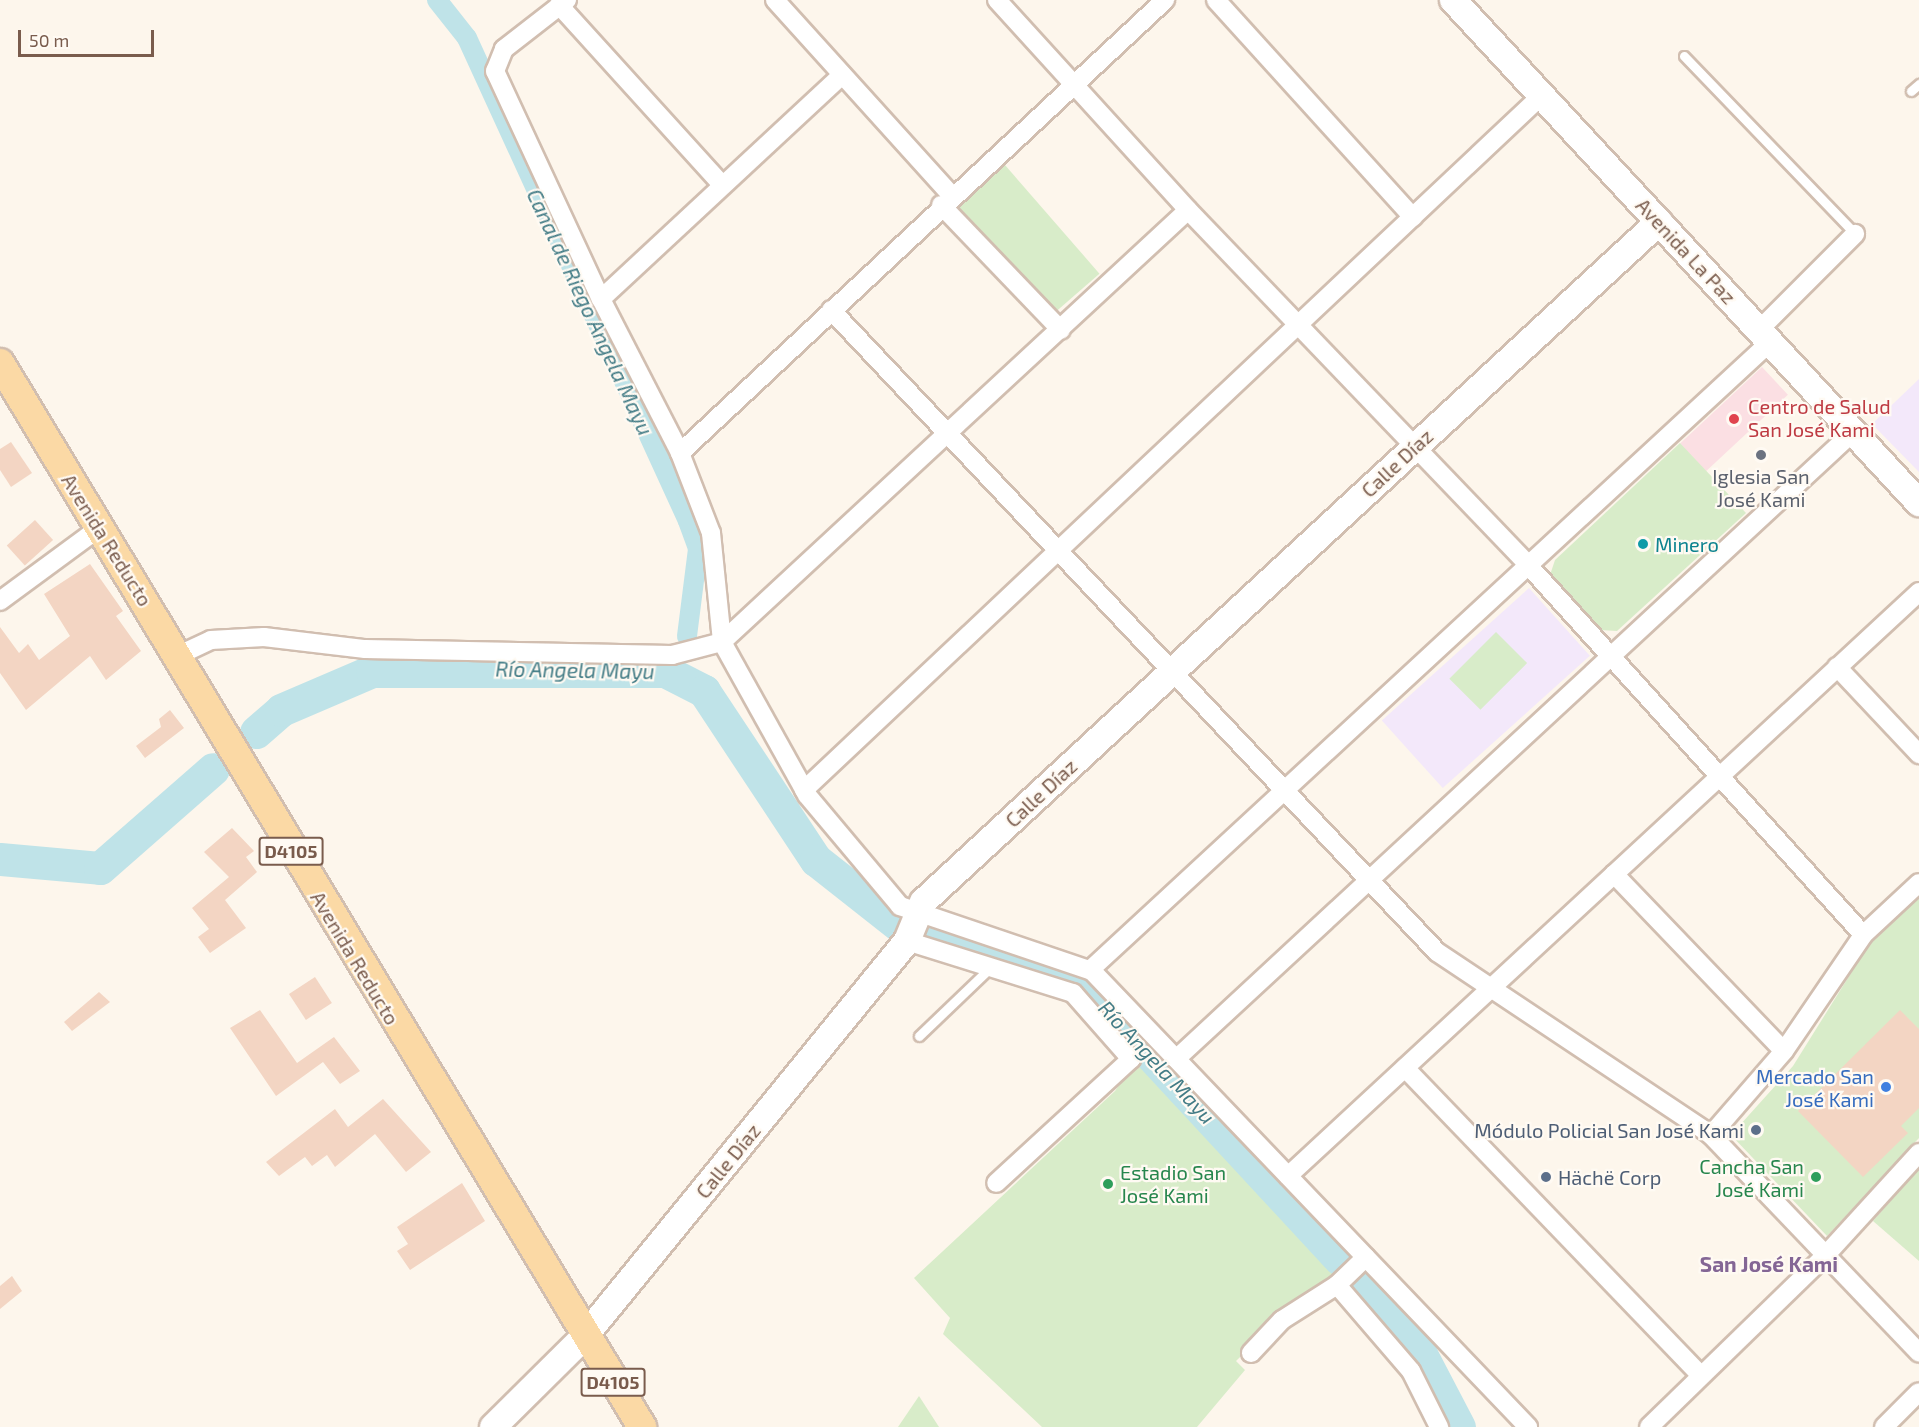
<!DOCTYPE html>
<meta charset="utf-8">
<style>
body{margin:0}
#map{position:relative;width:1919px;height:1427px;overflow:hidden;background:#fdf6ec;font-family:"Exo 2",sans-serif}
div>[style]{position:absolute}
.education>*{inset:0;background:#f3e8fa;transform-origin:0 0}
.medical>*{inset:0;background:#fbdfe3;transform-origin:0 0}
.green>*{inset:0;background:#d8ecc9;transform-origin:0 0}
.canal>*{height:20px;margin:-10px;padding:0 10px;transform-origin:10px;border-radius:10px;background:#bfe3e8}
.river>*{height:33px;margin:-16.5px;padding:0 16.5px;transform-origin:16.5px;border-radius:16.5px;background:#bfe3e8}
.building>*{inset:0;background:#f3d5c3;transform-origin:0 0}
.roads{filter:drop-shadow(2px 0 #d1beb0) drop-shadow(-2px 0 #d1beb0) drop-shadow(0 2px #d1beb0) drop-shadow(0 -2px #d1beb0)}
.lane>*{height:9px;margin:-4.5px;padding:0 4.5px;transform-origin:4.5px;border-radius:4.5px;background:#fff}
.street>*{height:18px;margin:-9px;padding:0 9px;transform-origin:9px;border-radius:9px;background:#fff}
.secondary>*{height:26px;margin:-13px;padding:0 13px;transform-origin:13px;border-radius:13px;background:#fff}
.primary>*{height:28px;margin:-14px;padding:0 14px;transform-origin:14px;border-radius:14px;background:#fbd9a5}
.dots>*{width:16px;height:16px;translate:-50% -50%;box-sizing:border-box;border:3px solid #fffaf3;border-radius:50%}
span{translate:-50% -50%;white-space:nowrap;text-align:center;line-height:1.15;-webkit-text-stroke:4.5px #fffaf3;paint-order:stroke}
.shield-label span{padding:2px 4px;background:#fffaf3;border:2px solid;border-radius:4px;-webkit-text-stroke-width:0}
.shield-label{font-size:18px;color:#7a5c4d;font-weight:700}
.street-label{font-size:20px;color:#7a5c4d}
.health-label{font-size:20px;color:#be3a42}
.left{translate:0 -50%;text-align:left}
.worship-label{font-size:20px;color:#5b616d}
.culture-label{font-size:20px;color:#0d838f}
.shop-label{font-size:20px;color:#366cbe}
.right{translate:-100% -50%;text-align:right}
.service-label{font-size:20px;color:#4e5e75}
.leisure-label{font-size:20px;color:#27864d}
.water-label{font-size:21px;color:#437c86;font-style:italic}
.neighbourhood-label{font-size:21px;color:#846695;font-weight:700}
.scale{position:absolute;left:18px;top:30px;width:136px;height:27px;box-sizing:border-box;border:3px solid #7a5c4d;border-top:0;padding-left:8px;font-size:18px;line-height:21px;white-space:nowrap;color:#7a5c4d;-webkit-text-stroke:4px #fffaf3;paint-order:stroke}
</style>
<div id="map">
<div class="education">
<i style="clip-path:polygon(1919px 379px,1919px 472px,1872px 424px)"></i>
<i style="left:1529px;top:588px;width:91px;height:198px;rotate:48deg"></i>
</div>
<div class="medical">
<i style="left:1762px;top:367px;width:38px;height:112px;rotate:47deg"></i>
</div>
<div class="green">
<i style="left:1005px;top:165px;width:144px;height:64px;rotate:49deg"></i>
<i style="clip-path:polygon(1680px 443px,1746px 513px,1617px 631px,1600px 630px,1550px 575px,1555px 560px)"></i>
<i style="left:1496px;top:632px;width:44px;height:66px;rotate:45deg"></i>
<i style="clip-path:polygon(1919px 897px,1919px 1138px,1827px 1236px,1731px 1135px,1793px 1066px,1871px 941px)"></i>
<i style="clip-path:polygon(1140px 1029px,1355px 1258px,1334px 1279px,1304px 1295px,1236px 1361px,1245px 1370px,1197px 1427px,1042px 1427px,943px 1334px,950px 1318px,914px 1278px,1115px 1091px,1136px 1059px,1129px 1042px)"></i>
<i style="clip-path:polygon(1919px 1168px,1919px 1261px,1873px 1221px)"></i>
<i style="clip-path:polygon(919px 1396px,939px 1427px,898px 1427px)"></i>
</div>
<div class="canal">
<i style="left:437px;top:0;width:48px;rotate:51.7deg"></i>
<i style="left:467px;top:38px;width:531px;rotate:65.41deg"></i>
<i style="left:688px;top:521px;width:30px;rotate:70deg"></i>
<i style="left:698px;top:549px;width:88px;rotate:97.2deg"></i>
</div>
<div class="river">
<i style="left:256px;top:732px;width:33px;rotate:-41deg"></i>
<i style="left:281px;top:710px;width:99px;rotate:-23.2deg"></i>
<i style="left:372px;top:671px;width:293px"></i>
<i style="left:665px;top:671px;width:44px;rotate:27.1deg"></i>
<i style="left:704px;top:691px;width:203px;rotate:56.5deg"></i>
<i style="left:816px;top:860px;width:107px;rotate:38.2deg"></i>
<i style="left:0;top:859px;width:100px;rotate:5.1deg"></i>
<i style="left:100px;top:868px;width:150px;rotate:-41.2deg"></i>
<i style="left:929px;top:935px;width:162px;rotate:17.2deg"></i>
<i style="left:1084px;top:983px;width:376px;rotate:47.2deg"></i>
<i style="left:1363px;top:1287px;width:74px;rotate:46.6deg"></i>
<i style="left:1414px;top:1341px;width:97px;rotate:62.4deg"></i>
</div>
<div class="building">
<i style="clip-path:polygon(11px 442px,32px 473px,11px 487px,0 470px,0 449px)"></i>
<i style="left:35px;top:520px;width:27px;height:38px;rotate:48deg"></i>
<i style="clip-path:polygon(90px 564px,123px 611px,116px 616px,141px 651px,106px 680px,90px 656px,26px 710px,0 673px,0 627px,19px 653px,28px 644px,39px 660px,70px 636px,44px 594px)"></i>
<i style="clip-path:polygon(170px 710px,184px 728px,145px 758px,136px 746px,161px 727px,159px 719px)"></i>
<i style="clip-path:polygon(232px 828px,254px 851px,246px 857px,257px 872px,225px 900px,246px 928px,210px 953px,198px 937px,209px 929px,192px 908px,229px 877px,204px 852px)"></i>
<i style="left:315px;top:977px;width:31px;height:31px;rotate:57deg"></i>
<i style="clip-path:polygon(99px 992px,110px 1002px,72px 1031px,64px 1022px)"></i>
<i style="clip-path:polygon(260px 1010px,297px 1063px,334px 1037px,360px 1071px,340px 1084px,323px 1062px,276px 1096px,230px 1028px)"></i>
<i style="clip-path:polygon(1900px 1010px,1919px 1029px,1919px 1108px,1901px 1126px,1908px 1133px,1863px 1177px,1798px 1111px)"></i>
<i style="clip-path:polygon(383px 1099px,431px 1152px,406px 1172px,375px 1134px,335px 1167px,327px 1155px,312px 1166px,305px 1157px,279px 1176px,266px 1162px,335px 1109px,348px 1127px)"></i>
<i style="clip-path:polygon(462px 1183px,485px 1221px,410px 1270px,397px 1251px,408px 1244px,397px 1227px)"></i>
<i style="clip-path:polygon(12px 1276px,22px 1291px,0 1309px,0 1286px)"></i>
</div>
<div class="roads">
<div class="lane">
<i style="left:1684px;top:56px;width:247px;rotate:46.1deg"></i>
<i style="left:1911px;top:91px;width:11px;rotate:-41deg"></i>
<i style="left:919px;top:1036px;width:98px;rotate:-43.8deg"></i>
</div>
<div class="street">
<i style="left:567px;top:0;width:80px;rotate:142.1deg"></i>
<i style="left:504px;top:49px;width:24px;rotate:112deg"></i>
<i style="left:495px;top:71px;width:251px;rotate:65.1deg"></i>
<i style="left:601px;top:299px;width:173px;rotate:62.8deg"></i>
<i style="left:680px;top:453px;width:86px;rotate:68.8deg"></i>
<i style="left:711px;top:533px;width:110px;rotate:84.2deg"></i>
<i style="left:722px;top:642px;width:175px;rotate:60.9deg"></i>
<i style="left:807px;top:795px;width:145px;rotate:50deg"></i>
<i style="left:900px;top:906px;width:203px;rotate:18.7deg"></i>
<i style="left:1092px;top:971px;width:631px;rotate:46.28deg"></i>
<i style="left:775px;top:0;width:263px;rotate:47.9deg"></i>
<i style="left:997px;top:0;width:284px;rotate:47.7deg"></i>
<i style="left:1188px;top:210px;width:492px;rotate:46.2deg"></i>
<i style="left:1528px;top:565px;width:499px;rotate:47.8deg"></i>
<i style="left:1216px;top:0;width:293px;rotate:47.8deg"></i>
<i style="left:559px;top:5px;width:243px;rotate:47.8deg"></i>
<i style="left:941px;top:205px;width:173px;rotate:46.2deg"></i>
<i style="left:601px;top:299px;width:329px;rotate:-42.9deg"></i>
<i style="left:831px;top:310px;width:883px;rotate:46.65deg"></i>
<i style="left:1437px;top:952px;width:329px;rotate:33.7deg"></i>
<i style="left:1711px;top:1135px;width:301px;rotate:46.3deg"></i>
<i style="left:1759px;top:330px;width:136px;rotate:-45deg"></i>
<i style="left:680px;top:453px;width:664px;rotate:-43.05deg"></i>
<i style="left:0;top:601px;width:123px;rotate:-36.4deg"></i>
<i style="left:179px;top:655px;width:35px;rotate:-25deg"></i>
<i style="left:211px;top:640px;width:53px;rotate:-3.2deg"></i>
<i style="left:264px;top:637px;width:102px;rotate:6.8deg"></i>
<i style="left:365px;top:649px;width:307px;rotate:1.1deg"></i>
<i style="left:672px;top:655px;width:52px;rotate:-14.6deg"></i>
<i style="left:722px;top:642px;width:635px;rotate:-42.83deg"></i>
<i style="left:1837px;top:667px;width:120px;rotate:46.7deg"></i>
<i style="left:804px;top:790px;width:1012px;rotate:-43.28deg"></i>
<i style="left:1614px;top:874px;width:245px;rotate:46.2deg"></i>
<i style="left:907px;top:941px;width:174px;rotate:17.4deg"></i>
<i style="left:1073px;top:993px;width:88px;rotate:48.7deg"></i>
<i style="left:1131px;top:1059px;width:183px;rotate:137.4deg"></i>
<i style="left:1090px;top:970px;width:926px;rotate:-42.72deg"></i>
<i style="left:1176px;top:1059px;width:923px;rotate:-42.8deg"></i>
<i style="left:1405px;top:1068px;width:424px;rotate:46.1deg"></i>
<i style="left:1711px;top:1135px;width:111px;rotate:-49deg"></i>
<i style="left:1784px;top:1051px;width:140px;rotate:-55.7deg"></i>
<i style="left:1863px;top:935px;width:76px;rotate:-42.9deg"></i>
<i style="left:1288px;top:1176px;width:860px;rotate:-42.78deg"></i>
<i style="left:1337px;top:1285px;width:113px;rotate:49.3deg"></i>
<i style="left:1411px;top:1371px;width:63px;rotate:63.4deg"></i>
<i style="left:1251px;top:1353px;width:45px;rotate:-46.8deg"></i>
<i style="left:1282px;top:1320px;width:65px;rotate:-32.5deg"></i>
<i style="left:1337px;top:1285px;width:40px;rotate:-44deg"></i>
<i style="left:1649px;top:1427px;width:244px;rotate:-44.2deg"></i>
<i style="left:1824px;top:1257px;width:141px;rotate:-47.6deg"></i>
<i style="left:1884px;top:1427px;width:49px;rotate:-45deg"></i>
</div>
<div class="secondary">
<i style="left:1453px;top:0;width:686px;rotate:47.19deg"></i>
<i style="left:493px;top:1427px;width:128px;rotate:-44.7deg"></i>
<i style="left:584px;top:1337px;width:511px;rotate:-50.8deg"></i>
<i style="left:907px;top:941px;width:42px;rotate:-67.7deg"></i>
<i style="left:923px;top:902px;width:1002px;rotate:-42.74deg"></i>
</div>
<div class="primary">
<i style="left:0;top:363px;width:1243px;rotate:58.89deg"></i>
</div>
</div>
<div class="dots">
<i style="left:1734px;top:419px;background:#e0444e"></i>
<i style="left:1761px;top:455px;background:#6b7280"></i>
<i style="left:1643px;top:544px;background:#0f9aa8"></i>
<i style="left:1886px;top:1087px;background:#3f7fe0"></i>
<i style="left:1756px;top:1130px;background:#5c6f8a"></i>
<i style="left:1546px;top:1177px;background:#5c6f8a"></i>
<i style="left:1816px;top:1177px;background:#2e9e5b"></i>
<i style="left:1108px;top:1184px;background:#2e9e5b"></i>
</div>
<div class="shield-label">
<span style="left:291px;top:851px">D4105</span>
<span style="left:613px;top:1382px">D4105</span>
</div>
<div class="street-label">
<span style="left:1686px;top:251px;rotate:47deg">Avenida La Paz</span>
<span style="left:1397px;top:463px;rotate:-43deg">Calle Díaz</span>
<span style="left:107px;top:540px;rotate:58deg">Avenida Reducto</span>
<span style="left:1041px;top:793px;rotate:-43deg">Calle Díaz</span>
<span style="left:355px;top:958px;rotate:59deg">Avenida Reducto</span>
<span style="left:728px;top:1161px;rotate:-51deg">Calle Díaz</span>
</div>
<div class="health-label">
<span class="left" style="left:1748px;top:418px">Centro de Salud<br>San José Kami</span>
</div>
<div class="worship-label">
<span style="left:1761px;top:488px">Iglesia San<br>José Kami</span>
</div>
<div class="culture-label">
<span class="left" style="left:1655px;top:544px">Minero</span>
</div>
<div class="shop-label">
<span class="right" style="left:1874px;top:1088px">Mercado San<br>José Kami</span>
</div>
<div class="service-label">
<span class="right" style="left:1744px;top:1130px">Módulo Policial San José Kami</span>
<span class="left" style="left:1558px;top:1177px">Hächë Corp</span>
</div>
<div class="leisure-label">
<span class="right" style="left:1804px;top:1178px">Cancha San<br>José Kami</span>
<span class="left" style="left:1120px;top:1184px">Estadio San<br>José Kami</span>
</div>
<div class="water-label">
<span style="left:590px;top:312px;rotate:65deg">Canal de Riego Angela Mayu</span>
<span style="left:575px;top:670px;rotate:1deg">Río Angela Mayu</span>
<span style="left:1157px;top:1062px;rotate:47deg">Río Angela Mayu</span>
</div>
<div class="neighbourhood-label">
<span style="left:1769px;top:1264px">San José Kami</span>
</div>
<div class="scale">50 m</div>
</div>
